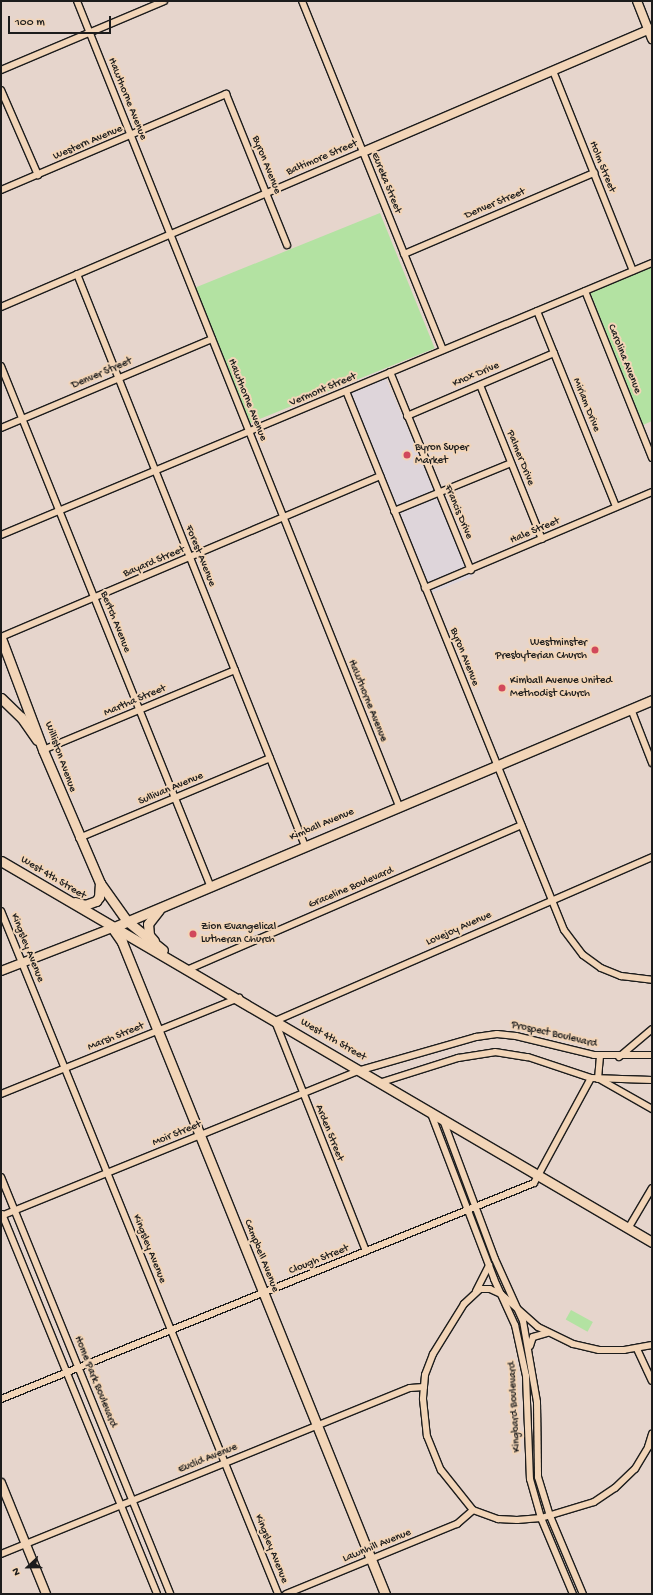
<!DOCTYPE html>
<style>
body{margin:0}
#map{position:relative;width:653px;height:1595px;overflow:hidden;background:#e6d5cc;font-family:"Gochi Hand",sans-serif}
div>[style]{position:absolute}
.built>*{inset:0;background:#ded5da}
.green>*{inset:0;background:#b3e2a2;transform-origin:0 0}
.roads{filter:drop-shadow(1px 0 #1c1c1c) drop-shadow(-1px 0 #1c1c1c) drop-shadow(0 1px #1c1c1c) drop-shadow(0 -1px #1c1c1c)}
.minor>*{height:6px;margin:-3px;padding:0 3px;transform-origin:3px;border-radius:3px;background:#f2d5b8}
.tertiary>*{height:8px;margin:-4px;padding:0 4px;transform-origin:4px;border-radius:4px;background:#f2d5b8}
.secondary>*{height:9px;margin:-4.5px;padding:0 4.5px;transform-origin:4.5px;border-radius:4.5px;background:#f2d5b8}
.dots>*{width:11px;height:11px;translate:-50% -50%;box-sizing:border-box;border:2px solid #f2d5b8;border-radius:50%}
span{translate:-50% -50%;white-space:nowrap;text-align:center;line-height:1.15;-webkit-text-stroke:4px #f2d5b8;paint-order:stroke}
.street-label{font-size:11px;color:#1c1c1c}
.poi-label{font-size:11px;color:#1c1c1c}
.left{translate:0 -50%;text-align:left}
.right{translate:-100% -50%;text-align:right}
.frame{position:absolute;inset:0;border:2px solid #1c1c1c;pointer-events:none}
.north{position:absolute;left:8px;top:1547px;width:40px;height:40px;-webkit-text-stroke:3px #f2d5b8;paint-order:stroke;rotate:248deg;font-size:11px;font-weight:700;line-height:16px;text-align:center;color:#1c1c1c}
.north::after{content:'';display:block;margin:auto;width:14px;height:18px;background:#1c1c1c;clip-path:polygon(50% 0,100% 100%,50% 72%,0 100%)}
.scale{position:absolute;left:8px;top:16px;width:103px;height:18px;box-sizing:border-box;border:2px solid #1c1c1c;border-top:0;padding-left:5px;font-size:12px;line-height:14px;white-space:nowrap;color:#1c1c1c;-webkit-text-stroke:3px #f2d5b8;paint-order:stroke}
</style>
<div id="map">
<div class="built">
<i style="clip-path:polygon(382px 370px,473px 576px,431px 593px,348px 386px)"></i>
</div>
<div class="green">
<i style="left:380px;top:213px;width:146px;height:199px;rotate:68deg"></i>
<i style="clip-path:polygon(652px 266px,652px 421px,643px 425px,590px 292px)"></i>
<i style="left:571px;top:1310px;width:25px;height:11px;rotate:29deg"></i>
</div>
<div class="roads">
<div class="minor">
<i style="left:77px;top:1px;width:867px;rotate:68.2deg"></i>
<i style="left:302px;top:1px;width:376px;rotate:68deg"></i>
<i style="left:1px;top:70px;width:177px;rotate:-22.9deg"></i>
<i style="left:553px;top:71px;width:215px;rotate:68.2deg"></i>
<i style="left:1px;top:90px;width:93px;rotate:66.5deg"></i>
<i style="left:1px;top:190px;width:245px;rotate:-23.1deg"></i>
<i style="left:226px;top:94px;width:163px;rotate:68deg"></i>
<i style="left:404px;top:254px;width:207px;rotate:-23.1deg"></i>
<i style="left:77px;top:274px;width:616px;rotate:68.27deg"></i>
<i style="left:585px;top:291px;width:180px;rotate:68.1deg"></i>
<i style="left:1px;top:307px;width:394px;rotate:-23.2deg"></i>
<i style="left:537px;top:311px;width:211px;rotate:68deg"></i>
<i style="left:1px;top:366px;width:560px;rotate:68.07deg"></i>
<i style="left:390px;top:372px;width:214px;rotate:67.8deg"></i>
<i style="left:480px;top:385px;width:166px;rotate:68.1deg"></i>
<i style="left:346px;top:391px;width:581px;rotate:67.98deg"></i>
<i style="left:564px;top:930px;width:31px;rotate:53deg"></i>
<i style="left:583px;top:955px;width:22px;rotate:36deg"></i>
<i style="left:601px;top:968px;width:22px;rotate:22deg"></i>
<i style="left:621px;top:976px;width:31px;rotate:7deg"></i>
<i style="left:407px;top:416px;width:160px;rotate:-23.2deg"></i>
<i style="left:1px;top:428px;width:229px;rotate:-22.9deg"></i>
<i style="left:394px;top:511px;width:126px;rotate:-22.3deg"></i>
<i style="left:1px;top:535px;width:706px;rotate:-22.68deg"></i>
<i style="left:425px;top:588px;width:246px;rotate:-22.9deg"></i>
<i style="left:1px;top:637px;width:412px;rotate:-23deg"></i>
<i style="left:631px;top:709px;width:58px;rotate:68.7deg"></i>
<i style="left:43px;top:750px;width:208px;rotate:-22.6deg"></i>
<i style="left:79px;top:838px;width:207px;rotate:-22.7deg"></i>
<i style="left:1px;top:911px;width:737px;rotate:67.92deg"></i>
<i style="left:189px;top:969px;width:362px;rotate:-23.4deg"></i>
<i style="left:619px;top:1057px;width:43px;rotate:-40.3deg"></i>
<i style="left:598px;top:1079px;width:23px;rotate:-85deg"></i>
<i style="left:601px;top:1080px;width:59px;rotate:29.6deg"></i>
<i style="left:382px;top:1082px;width:80px;rotate:-17.5deg"></i>
<i style="left:458px;top:1058px;width:37px;rotate:-9deg"></i>
<i style="left:495px;top:1052px;width:33px;rotate:9deg"></i>
<i style="left:528px;top:1057px;width:66px;rotate:18.4deg"></i>
<i style="left:591px;top:1078px;width:61px;rotate:1.9deg"></i>
<i style="left:1px;top:1094px;width:257px;rotate:-22deg"></i>
<i style="left:430px;top:1111px;width:180px;rotate:69.1deg"></i>
<i style="left:494px;top:1279px;width:51px;rotate:65.5deg"></i>
<i style="left:515px;top:1325px;width:52px;rotate:77.8deg"></i>
<i style="left:526px;top:1376px;width:103px;rotate:87.8deg"></i>
<i style="left:530px;top:1479px;width:41px;rotate:74.2deg"></i>
<i style="left:541px;top:1518px;width:82px;rotate:67.2deg"></i>
<i style="left:443px;top:1120px;width:148px;rotate:69.5deg"></i>
<i style="left:495px;top:1259px;width:68px;rotate:65.7deg"></i>
<i style="left:523px;top:1321px;width:82px;rotate:80.2deg"></i>
<i style="left:537px;top:1402px;width:75px;rotate:89.2deg"></i>
<i style="left:538px;top:1477px;width:41px;rotate:72.9deg"></i>
<i style="left:550px;top:1516px;width:85px;rotate:67.1deg"></i>
<i style="left:1px;top:1177px;width:450px;rotate:67.9deg"></i>
<i style="left:2px;top:1214px;width:410px;rotate:67.8deg"></i>
<i style="left:1px;top:1216px;width:388px;rotate:-22.1deg"></i>
<i style="left:361px;top:1070px;width:120px;rotate:-16deg"></i>
<i style="left:476px;top:1037px;width:21px;rotate:-8deg"></i>
<i style="left:497px;top:1034px;width:19px;rotate:6deg"></i>
<i style="left:516px;top:1036px;width:80px;rotate:13.7deg"></i>
<i style="left:594px;top:1055px;width:58px"></i>
<i style="left:629px;top:1227px;width:45px;rotate:-59.5deg"></i>
<i style="left:366px;top:1251px;width:247px;rotate:-111.6deg"></i>
<i style="left:275px;top:1021px;width:411px;rotate:-23.5deg"></i>
<i style="left:476px;top:1291px;width:29px;rotate:-63deg"></i>
<i style="left:652px;top:1345px;width:28px;rotate:170deg"></i>
<i style="left:624px;top:1350px;width:25px;rotate:180deg"></i>
<i style="left:599px;top:1350px;width:27px;rotate:-167deg"></i>
<i style="left:573px;top:1344px;width:39px;rotate:-154deg"></i>
<i style="left:538px;top:1327px;width:50px;rotate:-138.3deg"></i>
<i style="left:501px;top:1294px;width:12px;rotate:-156deg"></i>
<i style="left:490px;top:1289px;width:10px;rotate:180deg"></i>
<i style="left:480px;top:1289px;width:22px;rotate:137deg"></i>
<i style="left:464px;top:1304px;width:59px;rotate:121.8deg"></i>
<i style="left:433px;top:1354px;width:22px;rotate:111deg"></i>
<i style="left:425px;top:1375px;width:24px;rotate:95deg"></i>
<i style="left:423px;top:1399px;width:37px;rotate:84deg"></i>
<i style="left:427px;top:1436px;width:37px;rotate:68deg"></i>
<i style="left:441px;top:1470px;width:51px;rotate:51.3deg"></i>
<i style="left:473px;top:1510px;width:27px;rotate:20deg"></i>
<i style="left:498px;top:1519px;width:19px;rotate:3deg"></i>
<i style="left:517px;top:1520px;width:24px;rotate:-5deg"></i>
<i style="left:541px;top:1518px;width:55px;rotate:-16.8deg"></i>
<i style="left:594px;top:1502px;width:25px;rotate:-34deg"></i>
<i style="left:615px;top:1488px;width:28px;rotate:-44deg"></i>
<i style="left:635px;top:1469px;width:26px;rotate:-59deg"></i>
<i style="left:648px;top:1447px;width:14px;rotate:-73deg"></i>
<i style="left:530px;top:1346px;width:9px;rotate:-72deg"></i>
<i style="left:533px;top:1337px;width:15px;rotate:-16deg"></i>
<i style="left:637px;top:1349px;width:35px;rotate:65deg"></i>
<i style="left:1px;top:1399px;width:575px;rotate:-22.06deg"></i>
<i style="left:534px;top:1183px;width:119px;rotate:-61.5deg"></i>
<i style="left:1px;top:1554px;width:441px;rotate:-22.1deg"></i>
<i style="left:410px;top:1388px;width:14px;rotate:-4deg"></i>
<i style="left:286px;top:1594px;width:185px;rotate:-22.3deg"></i>
<i style="left:457px;top:1524px;width:21px;rotate:-41deg"></i>
</div>
<div class="tertiary">
<i style="left:637px;top:1px;width:41px;rotate:68.5deg"></i>
<i style="left:363px;top:152px;width:314px;rotate:-23.2deg"></i>
<i style="left:1px;top:971px;width:119px;rotate:-21.2deg"></i>
<i style="left:1px;top:1483px;width:120px;rotate:67.9deg"></i>
</div>
<div class="secondary">
<i style="left:1px;top:638px;width:120px;rotate:69.4deg"></i>
<i style="left:43px;top:750px;width:145px;rotate:66.8deg"></i>
<i style="left:100px;top:883px;width:47px;rotate:54.6deg"></i>
<i style="left:127px;top:921px;width:46px;rotate:38.9deg"></i>
<i style="left:1px;top:698px;width:28px;rotate:44deg"></i>
<i style="left:21px;top:717px;width:28px;rotate:55deg"></i>
<i style="left:1px;top:861px;width:754px;rotate:30.34deg"></i>
<i style="left:75px;top:902px;width:10px;rotate:17deg"></i>
<i style="left:85px;top:905px;width:12px;rotate:-20deg"></i>
<i style="left:96px;top:901px;width:5px;rotate:-53deg"></i>
<i style="left:99px;top:897px;width:14px;rotate:-86deg"></i>
<i style="left:112px;top:928px;width:586px;rotate:-22.89deg"></i>
<i style="left:113px;top:929px;width:16px;rotate:55deg"></i>
<i style="left:122px;top:942px;width:703px;rotate:68.03deg"></i>
<i style="left:154px;top:941px;width:8px;rotate:-130deg"></i>
<i style="left:149px;top:935px;width:11px;rotate:-95deg"></i>
<i style="left:148px;top:924px;width:18px;rotate:-52deg"></i>
</div>
</div>
<div class="dots">
<i style="left:407px;top:455px;background:#d1495b"></i>
<i style="left:595px;top:650px;background:#d1495b"></i>
<i style="left:502px;top:688px;background:#d1495b"></i>
<i style="left:193px;top:934px;background:#d1495b"></i>
</div>
<div class="street-label">
<span style="left:127px;top:99px;rotate:68deg">Hawthorne Avenue</span>
<span style="left:88px;top:143px;rotate:-23deg">Western Avenue</span>
<span style="left:322px;top:158px;rotate:-23deg">Baltimore Street</span>
<span style="left:266px;top:165px;rotate:68deg">Byron Avenue</span>
<span style="left:602px;top:167px;rotate:68deg">Holm Street</span>
<span style="left:386px;top:183px;rotate:68deg">Eureka Street</span>
<span style="left:495px;top:204px;rotate:-23deg">Denver Street</span>
<span style="left:624px;top:359px;rotate:68deg">Carolina Avenue</span>
<span style="left:102px;top:374px;rotate:-23deg">Denver Street</span>
<span style="left:476px;top:375px;rotate:-23deg">Knox Drive</span>
<span style="left:323px;top:390px;rotate:-23deg">Vermont Street</span>
<span style="left:247px;top:400px;rotate:68deg">Hawthorne Avenue</span>
<span style="left:586px;top:405px;rotate:68deg">Miriam Drive</span>
<span style="left:520px;top:458px;rotate:68deg">Palmer Drive</span>
<span style="left:458px;top:512px;rotate:67deg">Francis Drive</span>
<span style="left:535px;top:531px;rotate:-23deg">Hale Street</span>
<span style="left:200px;top:556px;rotate:68deg">Forest Avenue</span>
<span style="left:154px;top:562px;rotate:-23deg">Bayard Street</span>
<span style="left:115px;top:622px;rotate:68deg">Bertch Avenue</span>
<span style="left:464px;top:657px;rotate:68deg">Byron Avenue</span>
<span style="left:135px;top:701px;rotate:-23deg">Martha Street</span>
<span style="left:367px;top:701px;rotate:68deg">Hawthorne Avenue</span>
<span style="left:60px;top:757px;rotate:70deg">Williston Avenue</span>
<span style="left:171px;top:789px;rotate:-23deg">Sullivan Avenue</span>
<span style="left:322px;top:825px;rotate:-23deg">Kimball Avenue</span>
<span style="left:53px;top:878px;rotate:31deg">West 4th Street</span>
<span style="left:351px;top:888px;rotate:-23deg">Graceline Boulevard</span>
<span style="left:459px;top:929px;rotate:-24deg">Lovejoy Avenue</span>
<span style="left:27px;top:948px;rotate:68deg">Kingsley Avenue</span>
<span style="left:554px;top:1035px;rotate:13deg">Prospect Boulevard</span>
<span style="left:116px;top:1037px;rotate:-22deg">Marsh Street</span>
<span style="left:333px;top:1040px;rotate:30deg">West 4th Street</span>
<span style="left:329px;top:1133px;rotate:68deg">Arden Street</span>
<span style="left:177px;top:1134px;rotate:-22deg">Moir Street</span>
<span style="left:149px;top:1249px;rotate:68deg">Kingsley Avenue</span>
<span style="left:261px;top:1256px;rotate:68deg">Campbell Avenue</span>
<span style="left:319px;top:1260px;rotate:-22deg">Clough Street</span>
<span style="left:95px;top:1382px;rotate:68deg">Home Park Boulevard</span>
<span style="left:515px;top:1407px;rotate:-93deg">Kingbard Boulevard</span>
<span style="left:208px;top:1459px;rotate:-22deg">Euclid Avenue</span>
<span style="left:377px;top:1546px;rotate:-22deg">Lawnhill Avenue</span>
<span style="left:271px;top:1549px;rotate:68deg">Kingsley Avenue</span>
</div>
<div class="poi-label">
<span class="left" style="left:415px;top:455px">Byron Super<br>Market</span>
<span class="right" style="left:587px;top:650px">Westminster<br>Presbyterian Church</span>
<span class="left" style="left:510px;top:688px">Kimball Avenue United<br>Methodist Church</span>
<span class="left" style="left:201px;top:934px">Zion Evangelical<br>Lutheran Church</span>
</div>
<div class="frame"></div>
<div class="north">N</div>
<div class="scale">100 m</div>
</div>
